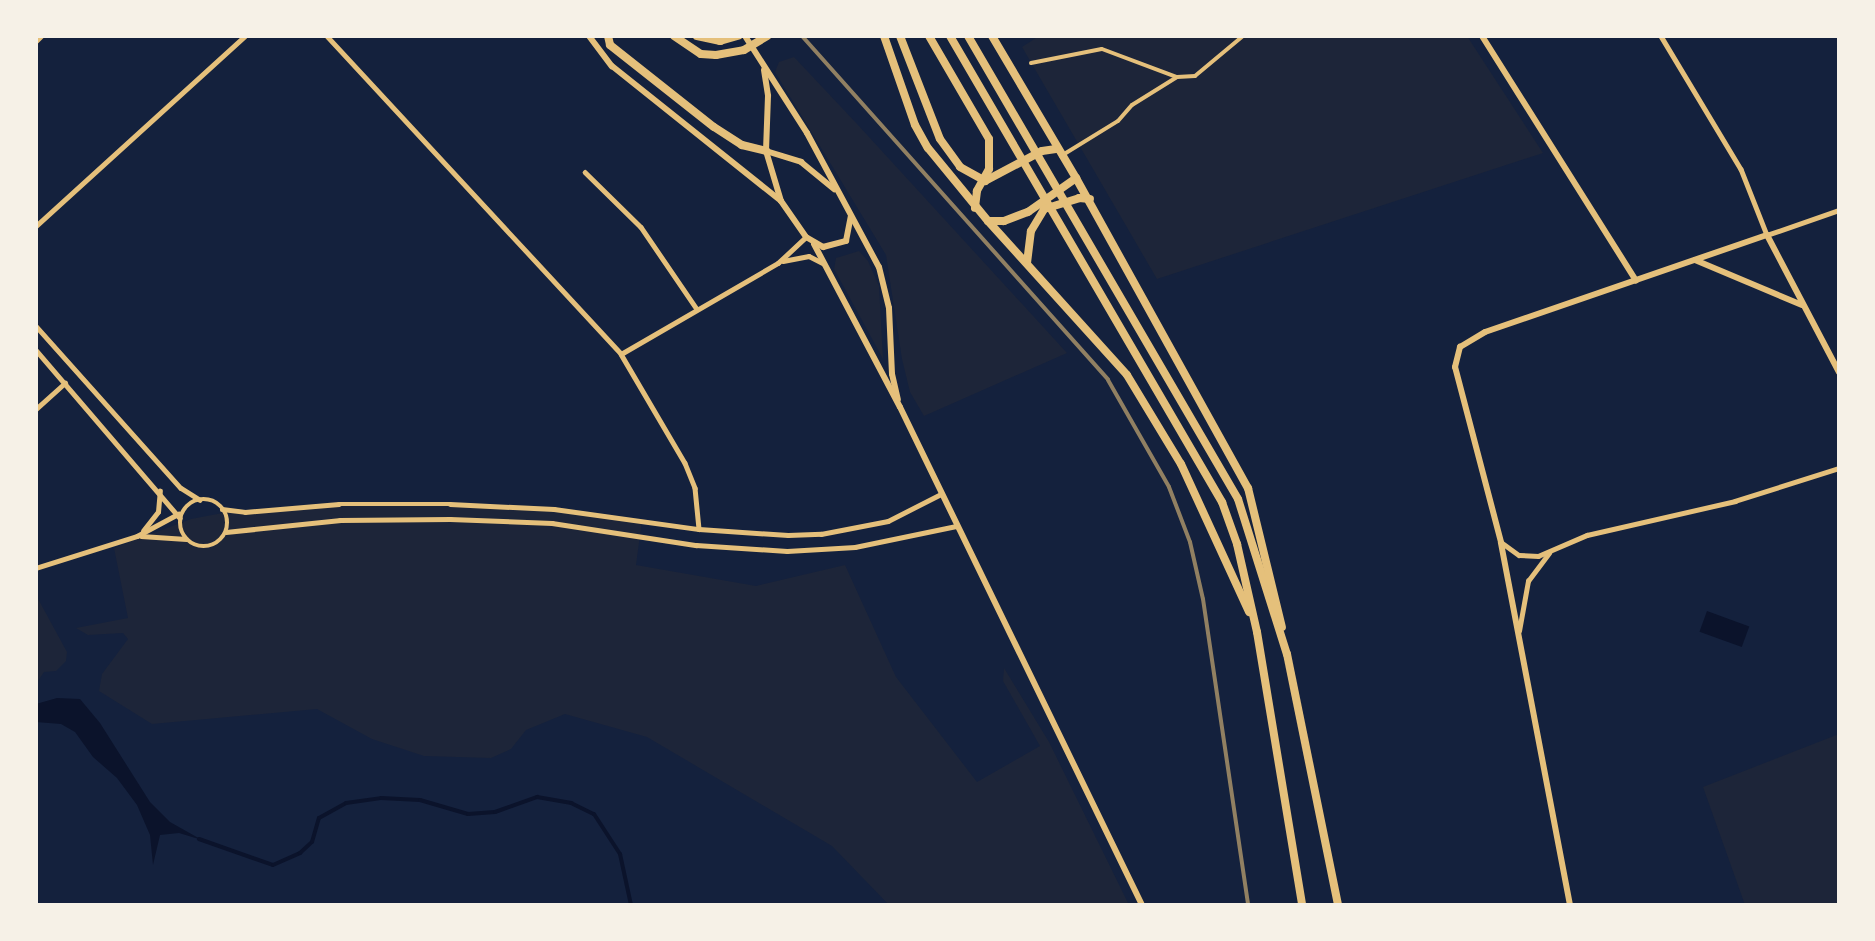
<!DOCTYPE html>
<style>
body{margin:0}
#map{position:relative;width:1875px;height:941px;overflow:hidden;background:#14213d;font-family:Poppins,sans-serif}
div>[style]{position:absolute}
.green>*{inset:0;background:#1d2539}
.water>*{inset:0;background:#0b132b;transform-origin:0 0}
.stream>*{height:4px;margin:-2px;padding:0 2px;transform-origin:2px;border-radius:2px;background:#0b132b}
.pedestrian>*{height:4px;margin:-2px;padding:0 2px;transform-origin:2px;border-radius:2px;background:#e5c07b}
.minor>*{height:4.5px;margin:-2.25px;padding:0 2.25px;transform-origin:2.25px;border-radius:2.25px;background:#e5c07b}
.minor>.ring{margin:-2.25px;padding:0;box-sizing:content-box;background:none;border:4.5px solid #e5c07b;border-radius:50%}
.tertiary>*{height:6px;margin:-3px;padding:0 3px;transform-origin:3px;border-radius:3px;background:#e5c07b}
.primary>*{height:8px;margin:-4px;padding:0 4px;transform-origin:4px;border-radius:4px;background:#e5c07b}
.trunk>*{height:8px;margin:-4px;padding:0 4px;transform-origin:4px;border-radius:4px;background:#e5c07b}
.rail>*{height:4px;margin:-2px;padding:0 2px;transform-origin:2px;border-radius:2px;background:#918062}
span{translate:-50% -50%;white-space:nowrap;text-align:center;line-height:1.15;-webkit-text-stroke:6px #f6f1e7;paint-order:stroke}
.frame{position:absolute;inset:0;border:38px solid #f6f1e7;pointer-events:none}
</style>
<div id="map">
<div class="green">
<i style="clip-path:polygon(1039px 36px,1467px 36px,1543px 153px,1157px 279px,1022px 47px)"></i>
<i style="clip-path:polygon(794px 57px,858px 125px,1067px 353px,924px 416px,910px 392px,902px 359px,886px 255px,775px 72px,779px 62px)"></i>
<i style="clip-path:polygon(859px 251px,868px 261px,879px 286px,883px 359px,834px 269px,836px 258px)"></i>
<i style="clip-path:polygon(371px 504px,555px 507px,642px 520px,636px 565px,756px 586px,845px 565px,896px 677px,977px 782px,1040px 746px,1003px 681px,1004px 668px,1049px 742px,1129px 905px,889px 905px,832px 846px,647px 737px,565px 714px,526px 730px,511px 749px,491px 758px,424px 756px,372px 739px,317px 709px,152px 724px,99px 691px,102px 674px,128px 639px,123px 633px,88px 635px,76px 628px,128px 618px,114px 548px,191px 519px,233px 511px)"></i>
<i style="clip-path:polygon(36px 595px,67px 652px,66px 661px,56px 671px,44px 672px,36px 684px)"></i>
<i style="clip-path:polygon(1839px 734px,1839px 905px,1745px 905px,1703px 787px)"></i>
</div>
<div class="water">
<i style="left:1707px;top:611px;width:45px;height:22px;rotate:20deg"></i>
<i style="clip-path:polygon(57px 698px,80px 699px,100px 723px,150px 802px,170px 822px,202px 840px,179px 833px,160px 835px,153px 865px,150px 835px,137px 805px,117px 778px,93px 757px,75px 732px,61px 724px,36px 722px,36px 704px)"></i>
</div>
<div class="stream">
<i style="left:199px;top:839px;width:78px;rotate:19.4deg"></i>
<i style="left:273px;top:865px;width:30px;rotate:-24deg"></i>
<i style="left:300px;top:853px;width:16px;rotate:-43deg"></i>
<i style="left:312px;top:842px;width:25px;rotate:-74deg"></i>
<i style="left:319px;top:818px;width:31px;rotate:-29deg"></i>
<i style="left:346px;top:803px;width:35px;rotate:-8deg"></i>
<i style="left:381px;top:798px;width:39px;rotate:3deg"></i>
<i style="left:420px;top:800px;width:50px;rotate:16.3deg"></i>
<i style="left:468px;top:814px;width:27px;rotate:-4deg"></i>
<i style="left:495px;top:812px;width:45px;rotate:-19.7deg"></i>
<i style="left:537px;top:797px;width:35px;rotate:10deg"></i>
<i style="left:571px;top:803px;width:25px;rotate:26deg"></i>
<i style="left:594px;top:814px;width:48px;rotate:57deg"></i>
<i style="left:620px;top:854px;width:52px;rotate:77.8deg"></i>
</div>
<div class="pedestrian">
<i style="left:1031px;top:63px;width:72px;rotate:-11.2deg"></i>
<i style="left:1102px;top:49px;width:80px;rotate:20.5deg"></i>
<i style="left:1061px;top:156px;width:67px;rotate:-31.6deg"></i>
<i style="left:1118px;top:121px;width:21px;rotate:-49deg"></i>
<i style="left:1132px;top:105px;width:53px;rotate:-31.9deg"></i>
<i style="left:1177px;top:77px;width:18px;rotate:-3deg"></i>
<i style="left:1195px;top:76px;width:62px;rotate:-39.8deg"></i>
</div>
<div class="minor">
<i style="left:327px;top:36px;width:433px;rotate:47.2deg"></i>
<i style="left:621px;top:354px;width:126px;rotate:59.6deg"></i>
<i style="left:685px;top:463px;width:27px;rotate:68deg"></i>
<i style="left:695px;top:488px;width:41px;rotate:84.4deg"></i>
<i style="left:1661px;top:36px;width:155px;rotate:59deg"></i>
<i style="left:1741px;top:169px;width:71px;rotate:68.5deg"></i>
<i style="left:1767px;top:235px;width:76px;rotate:-19.1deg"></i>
<i style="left:36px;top:41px;width:7px;rotate:-45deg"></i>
<i style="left:585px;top:172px;width:78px;rotate:44.5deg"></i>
<i style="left:641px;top:227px;width:99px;rotate:55.7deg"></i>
<i style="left:36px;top:226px;width:282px;rotate:-42.3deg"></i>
<i style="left:783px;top:261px;width:26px;rotate:-11deg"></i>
<i style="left:809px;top:256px;width:16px;rotate:27deg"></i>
<i style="left:36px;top:326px;width:217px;rotate:48.2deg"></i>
<i style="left:181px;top:488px;width:22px;rotate:32deg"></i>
<i style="left:36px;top:350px;width:221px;rotate:49.4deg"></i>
<i style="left:621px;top:354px;width:181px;rotate:-30.1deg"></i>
<i style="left:778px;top:263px;width:38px;rotate:-43deg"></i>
<i style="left:36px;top:409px;width:39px;rotate:-42deg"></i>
<i class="ring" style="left:180px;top:499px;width:43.5px;height:43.5px"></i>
<i style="left:222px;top:509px;width:23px;rotate:7deg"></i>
<i style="left:245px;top:512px;width:94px;rotate:-4.9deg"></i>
<i style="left:339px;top:504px;width:111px"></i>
<i style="left:450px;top:504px;width:104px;rotate:2.8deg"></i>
<i style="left:554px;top:509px;width:146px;rotate:7.9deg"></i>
<i style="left:699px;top:529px;width:89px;rotate:3.9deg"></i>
<i style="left:788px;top:535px;width:33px;rotate:-2deg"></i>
<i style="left:821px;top:534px;width:68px;rotate:-11deg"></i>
<i style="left:888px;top:521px;width:59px;rotate:-27deg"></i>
<i style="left:143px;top:531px;width:24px;rotate:-52deg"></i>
<i style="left:158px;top:512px;width:21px;rotate:-85deg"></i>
<i style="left:226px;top:532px;width:115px;rotate:-6deg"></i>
<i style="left:340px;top:520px;width:110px;rotate:-0.5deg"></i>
<i style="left:450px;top:519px;width:102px;rotate:2.2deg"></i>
<i style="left:552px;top:523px;width:146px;rotate:8.7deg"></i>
<i style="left:696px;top:545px;width:91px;rotate:3.8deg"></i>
<i style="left:787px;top:551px;width:68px;rotate:-3.4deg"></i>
<i style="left:855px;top:547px;width:103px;rotate:-11.7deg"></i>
<i style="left:141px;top:536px;width:45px;rotate:3.8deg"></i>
<i style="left:1501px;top:542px;width:22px;rotate:36deg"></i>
<i style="left:1519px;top:555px;width:19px;rotate:3deg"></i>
<i style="left:1538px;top:556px;width:53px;rotate:-23.2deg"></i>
<i style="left:1587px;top:535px;width:152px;rotate:-12.9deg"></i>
<i style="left:1735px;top:501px;width:109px;rotate:-17.6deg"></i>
<i style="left:36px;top:568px;width:106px;rotate:-17.6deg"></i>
<i style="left:137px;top:536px;width:47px;rotate:-28.2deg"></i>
<i style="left:1519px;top:631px;width:51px;rotate:-79.8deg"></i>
<i style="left:1528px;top:581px;width:35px;rotate:-53deg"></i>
</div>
<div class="tertiary">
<i style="left:589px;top:36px;width:38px;rotate:53deg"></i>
<i style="left:612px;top:66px;width:216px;rotate:38.6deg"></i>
<i style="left:745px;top:36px;width:115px;rotate:57.4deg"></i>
<i style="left:807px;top:133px;width:152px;rotate:61.8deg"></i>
<i style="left:879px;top:267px;width:42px;rotate:76.3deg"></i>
<i style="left:889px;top:308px;width:66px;rotate:87.4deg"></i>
<i style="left:892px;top:374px;width:26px;rotate:77deg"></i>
<i style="left:1482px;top:36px;width:289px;rotate:57.8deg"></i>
<i style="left:764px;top:70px;width:26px;rotate:81deg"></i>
<i style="left:768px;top:96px;width:55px;rotate:92.1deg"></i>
<i style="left:766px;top:151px;width:52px;rotate:73.3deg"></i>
<i style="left:781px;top:201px;width:44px;rotate:55.2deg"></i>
<i style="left:806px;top:237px;width:20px;rotate:30deg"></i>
<i style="left:823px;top:247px;width:24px;rotate:-15deg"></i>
<i style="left:846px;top:241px;width:25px;rotate:-79deg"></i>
<i style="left:766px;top:151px;width:37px;rotate:17deg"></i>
<i style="left:801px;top:162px;width:43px;rotate:39.3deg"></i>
<i style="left:814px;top:244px;width:184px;rotate:62.2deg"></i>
<i style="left:900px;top:407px;width:554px;rotate:64.08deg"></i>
<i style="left:1695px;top:260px;width:116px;rotate:22.8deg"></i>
<i style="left:1570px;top:905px;width:369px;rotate:-100.8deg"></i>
<i style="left:1501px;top:542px;width:181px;rotate:-104.7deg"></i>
<i style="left:1455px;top:367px;width:21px;rotate:-76deg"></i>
<i style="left:1460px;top:347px;width:29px;rotate:-31deg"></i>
<i style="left:1485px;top:332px;width:298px;rotate:-19deg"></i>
<i style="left:1767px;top:235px;width:155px;rotate:62.3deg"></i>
</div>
<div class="primary">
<i style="left:608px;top:36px;width:9px;rotate:77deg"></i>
<i style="left:610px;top:45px;width:132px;rotate:38.3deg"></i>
<i style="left:714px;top:127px;width:33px;rotate:33deg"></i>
<i style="left:742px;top:145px;width:25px;rotate:14deg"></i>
<i style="left:674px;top:36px;width:32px;rotate:34deg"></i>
<i style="left:701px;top:54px;width:15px;rotate:4deg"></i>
<i style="left:716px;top:55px;width:28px;rotate:-10deg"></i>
<i style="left:744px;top:50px;width:27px;rotate:-31deg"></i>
<i style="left:697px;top:36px;width:24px;rotate:12deg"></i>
<i style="left:720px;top:41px;width:19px;rotate:-16deg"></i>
<i style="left:884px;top:36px;width:94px;rotate:70.8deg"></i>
<i style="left:915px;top:125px;width:26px;rotate:61deg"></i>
<i style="left:928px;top:148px;width:94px;rotate:50.6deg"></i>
<i style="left:988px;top:221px;width:16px"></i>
<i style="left:1004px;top:221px;width:26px;rotate:-21deg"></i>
<i style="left:1028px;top:212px;width:59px;rotate:-35.3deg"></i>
<i style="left:1076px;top:178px;width:165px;rotate:-120.6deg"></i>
<i style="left:900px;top:36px;width:110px;rotate:68.8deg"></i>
<i style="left:940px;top:139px;width:34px;rotate:54deg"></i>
<i style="left:960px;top:167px;width:29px;rotate:29deg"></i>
<i style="left:929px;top:36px;width:119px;rotate:59.8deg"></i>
<i style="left:989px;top:139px;width:30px;rotate:90deg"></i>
<i style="left:989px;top:169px;width:25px;rotate:119deg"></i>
<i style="left:977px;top:191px;width:17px;rotate:97deg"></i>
<i style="left:985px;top:181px;width:64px;rotate:-27.8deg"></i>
<i style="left:1042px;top:151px;width:14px;rotate:-8deg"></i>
</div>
<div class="trunk">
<i style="left:950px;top:36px;width:540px;rotate:59.73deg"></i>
<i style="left:1222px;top:502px;width:45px;rotate:70.3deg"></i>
<i style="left:1237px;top:544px;width:90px;rotate:77.2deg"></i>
<i style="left:1257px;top:632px;width:277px;rotate:80.6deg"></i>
<i style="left:968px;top:36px;width:536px;rotate:59.75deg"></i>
<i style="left:1238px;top:499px;width:163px;rotate:72.5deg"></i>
<i style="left:1287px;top:654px;width:256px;rotate:78.5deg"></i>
<i style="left:1076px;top:178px;width:355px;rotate:61deg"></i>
<i style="left:1248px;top:488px;width:143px;rotate:76.3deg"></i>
<i style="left:988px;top:221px;width:207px;rotate:47.9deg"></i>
<i style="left:1127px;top:375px;width:104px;rotate:58.8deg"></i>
<i style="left:1181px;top:464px;width:163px;rotate:65.3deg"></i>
<i style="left:1027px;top:263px;width:32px;rotate:-83deg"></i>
<i style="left:1031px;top:231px;width:26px;rotate:-59deg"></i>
<i style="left:1044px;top:209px;width:37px;rotate:-17deg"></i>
<i style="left:1079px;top:198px;width:11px;rotate:5deg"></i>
</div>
<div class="rail">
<i style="left:802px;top:36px;width:460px;rotate:48.3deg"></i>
<i style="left:1108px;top:380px;width:123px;rotate:60.3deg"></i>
<i style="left:1169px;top:487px;width:59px;rotate:69.1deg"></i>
<i style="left:1190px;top:542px;width:58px;rotate:77.2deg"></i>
<i style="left:1203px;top:599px;width:309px;rotate:81.6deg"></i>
</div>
<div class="frame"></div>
</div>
